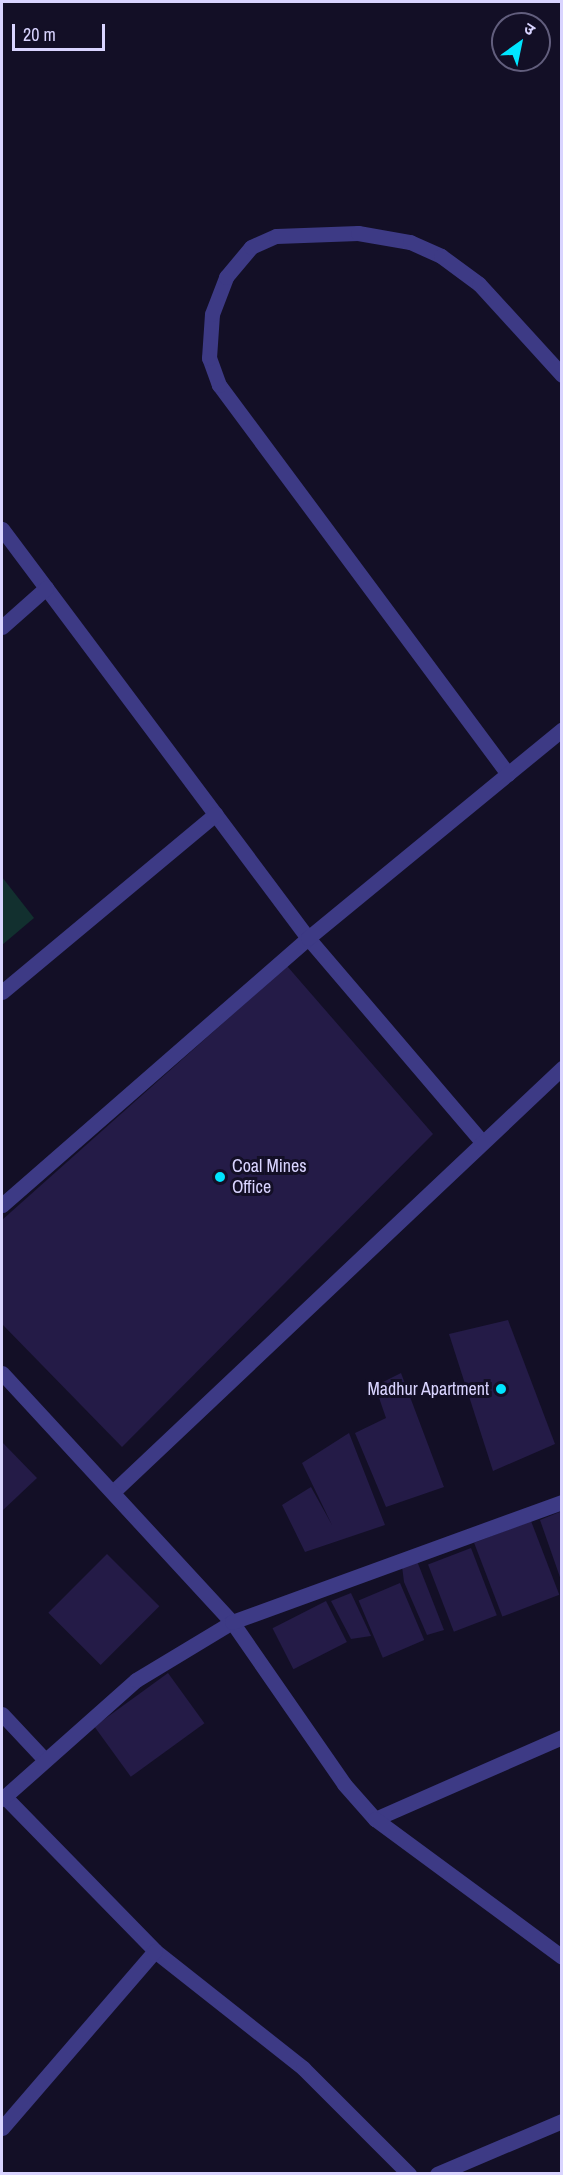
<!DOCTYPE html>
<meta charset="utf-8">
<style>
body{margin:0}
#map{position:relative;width:563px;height:2175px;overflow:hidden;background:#130f26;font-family:"Archivo Narrow","Noto Sans Devanagari",sans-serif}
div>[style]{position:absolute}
.green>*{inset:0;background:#12302f}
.building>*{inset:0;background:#241b47;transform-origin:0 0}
.minor>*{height:15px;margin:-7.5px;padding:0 7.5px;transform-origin:7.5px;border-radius:7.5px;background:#3d3a85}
.tertiary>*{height:15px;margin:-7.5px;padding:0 7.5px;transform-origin:7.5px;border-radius:7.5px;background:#3d3a85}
.dots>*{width:16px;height:16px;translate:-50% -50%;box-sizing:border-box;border:3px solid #130f26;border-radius:50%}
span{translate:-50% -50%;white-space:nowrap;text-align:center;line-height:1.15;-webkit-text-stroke:6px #130f26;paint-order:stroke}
.poi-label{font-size:18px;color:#d9d4ff}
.left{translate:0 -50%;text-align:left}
.right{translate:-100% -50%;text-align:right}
.frame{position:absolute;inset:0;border:3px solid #d9d4ff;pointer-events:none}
.north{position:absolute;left:491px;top:12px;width:60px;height:60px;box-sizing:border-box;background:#130f26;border:2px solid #625e7d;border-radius:50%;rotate:33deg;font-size:16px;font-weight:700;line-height:24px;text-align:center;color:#d9d4ff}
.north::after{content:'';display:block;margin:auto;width:21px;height:27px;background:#00e5ff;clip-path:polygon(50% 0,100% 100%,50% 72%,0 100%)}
.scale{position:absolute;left:12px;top:24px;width:93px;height:27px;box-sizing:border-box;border:3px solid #d9d4ff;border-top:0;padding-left:8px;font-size:18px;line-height:21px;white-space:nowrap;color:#d9d4ff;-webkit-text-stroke:4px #130f26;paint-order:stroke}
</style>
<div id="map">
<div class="green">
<i style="clip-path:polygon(2px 877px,34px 918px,2px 945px)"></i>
</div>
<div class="building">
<i style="clip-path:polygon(287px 966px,433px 1134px,122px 1447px,2px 1324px,2px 1220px)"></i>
<i style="clip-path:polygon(508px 1320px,555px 1444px,493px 1471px,449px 1334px)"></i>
<i style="clip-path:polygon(401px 1373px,444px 1487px,386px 1507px,355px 1433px,386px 1418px,375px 1386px)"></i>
<i style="clip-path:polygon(349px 1433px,385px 1525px,305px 1552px,282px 1505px,311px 1487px,332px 1525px,302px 1463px)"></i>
<i style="clip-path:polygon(2px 1442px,37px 1478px,2px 1511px)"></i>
<i style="clip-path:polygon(562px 1511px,562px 1580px,561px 1580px,540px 1520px)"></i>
<i style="left:531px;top:1521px;width:79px;height:61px;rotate:69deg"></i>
<i style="left:471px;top:1548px;width:72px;height:46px;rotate:69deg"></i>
<i style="left:107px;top:1554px;width:74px;height:83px;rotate:45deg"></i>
<i style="clip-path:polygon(417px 1561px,444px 1630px,427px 1635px,404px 1582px,402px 1566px)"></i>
<i style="left:400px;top:1583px;width:62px;height:45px;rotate:67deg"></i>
<i style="clip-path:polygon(351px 1593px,371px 1636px,351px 1639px,331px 1601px)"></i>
<i style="left:326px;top:1601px;width:46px;height:60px;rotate:63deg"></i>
<i style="left:168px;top:1673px;width:62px;height:91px;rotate:54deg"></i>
</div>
<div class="minor">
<i style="left:2px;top:529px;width:511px;rotate:53.2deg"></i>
<i style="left:308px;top:938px;width:268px;rotate:49.5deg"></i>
<i style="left:2px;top:627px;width:59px;rotate:-41.6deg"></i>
<i style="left:508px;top:774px;width:485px;rotate:-126.6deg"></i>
<i style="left:219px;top:385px;width:29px;rotate:-110deg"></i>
<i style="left:209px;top:358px;width:44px;rotate:-86.1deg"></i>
<i style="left:212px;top:314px;width:40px;rotate:-69deg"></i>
<i style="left:226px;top:277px;width:39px;rotate:-50deg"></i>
<i style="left:251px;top:247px;width:27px;rotate:-24deg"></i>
<i style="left:276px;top:236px;width:82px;rotate:-2.1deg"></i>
<i style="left:358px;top:233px;width:53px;rotate:9.8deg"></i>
<i style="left:410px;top:242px;width:34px;rotate:24deg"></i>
<i style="left:441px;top:256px;width:47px;rotate:36.4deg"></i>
<i style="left:479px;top:284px;width:123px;rotate:47.6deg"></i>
<i style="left:2px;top:992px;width:278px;rotate:-39.8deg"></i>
<i style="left:2px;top:1205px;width:406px;rotate:-41.1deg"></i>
<i style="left:308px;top:938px;width:329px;rotate:-39.4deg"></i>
<i style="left:115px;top:1490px;width:615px;rotate:-43.35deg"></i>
<i style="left:2px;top:1714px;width:63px;rotate:46.9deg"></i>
<i style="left:4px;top:1796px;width:216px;rotate:45.7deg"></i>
<i style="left:155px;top:1951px;width:189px;rotate:38.3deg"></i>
<i style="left:303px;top:2068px;width:150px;rotate:45deg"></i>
<i style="left:375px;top:1819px;width:204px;rotate:-23.7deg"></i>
<i style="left:2px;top:2128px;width:234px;rotate:-49.2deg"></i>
<i style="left:437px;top:2174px;width:136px;rotate:-23deg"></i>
</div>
<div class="tertiary">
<i style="left:2px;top:1373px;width:339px;rotate:47.3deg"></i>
<i style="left:232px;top:1622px;width:197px;rotate:55.3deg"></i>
<i style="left:344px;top:1784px;width:47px;rotate:48.5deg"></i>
<i style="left:375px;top:1819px;width:232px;rotate:36.4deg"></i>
<i style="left:2px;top:1799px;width:179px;rotate:-41.6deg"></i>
<i style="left:136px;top:1680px;width:112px;rotate:-31.1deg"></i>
<i style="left:232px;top:1622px;width:351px;rotate:-20deg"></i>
</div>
<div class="dots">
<i style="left:220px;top:1177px;background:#00e5ff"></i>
<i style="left:501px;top:1389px;background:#00e5ff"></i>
</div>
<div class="poi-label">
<span class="left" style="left:232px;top:1177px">Coal Mines<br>Office</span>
<span class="right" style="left:489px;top:1389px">Madhur Apartment</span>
</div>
<div class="frame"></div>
<div class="north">उ</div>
<div class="scale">20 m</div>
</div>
